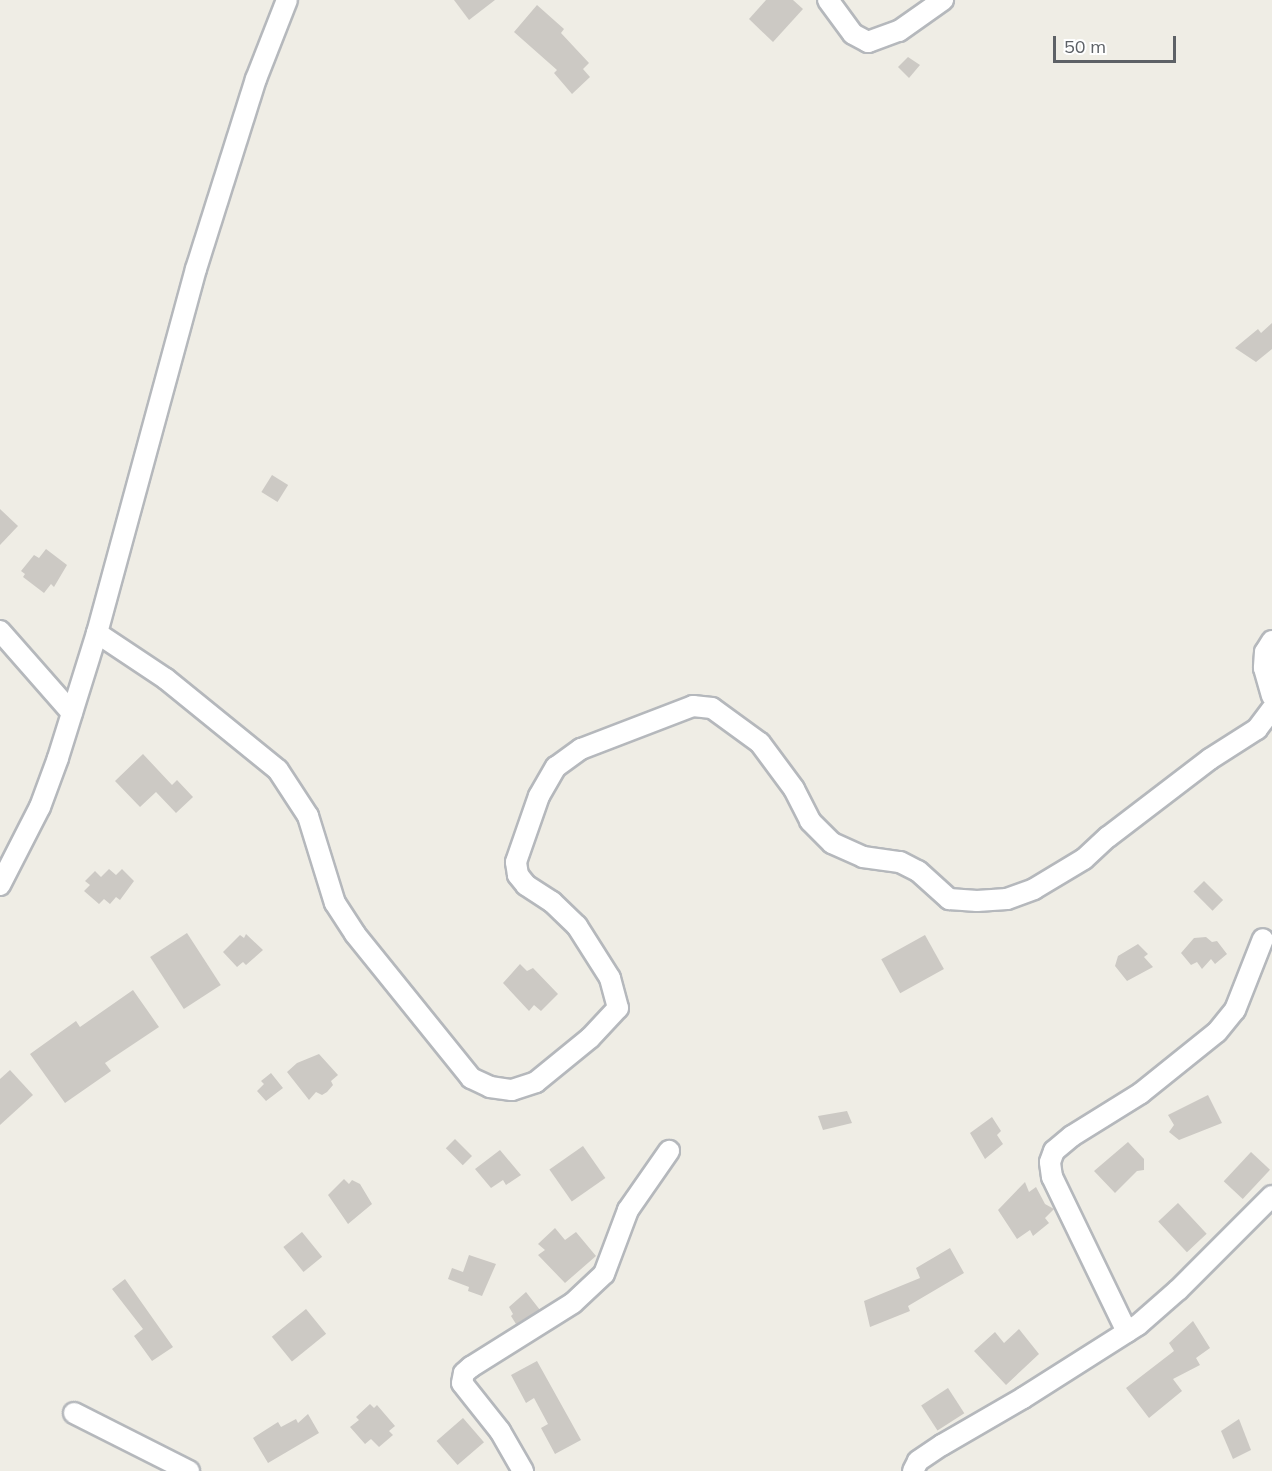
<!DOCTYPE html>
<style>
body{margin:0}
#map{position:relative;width:1272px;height:1471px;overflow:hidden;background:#efede5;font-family:Mulish,sans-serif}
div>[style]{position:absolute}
.building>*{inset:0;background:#ccc9c4;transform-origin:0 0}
.roads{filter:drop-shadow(2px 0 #b5b8bc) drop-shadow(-2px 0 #b5b8bc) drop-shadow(0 2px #b5b8bc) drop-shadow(0 -2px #b5b8bc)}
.minor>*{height:20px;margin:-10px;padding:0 10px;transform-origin:10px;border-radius:10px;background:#fff}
span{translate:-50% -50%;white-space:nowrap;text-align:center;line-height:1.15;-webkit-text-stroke:6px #fff;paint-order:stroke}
.scale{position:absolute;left:1053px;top:36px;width:123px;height:27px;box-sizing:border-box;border:3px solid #5d6166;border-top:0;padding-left:8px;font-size:18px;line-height:21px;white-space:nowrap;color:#5d6166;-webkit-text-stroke:4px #fff;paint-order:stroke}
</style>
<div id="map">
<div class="building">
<i style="clip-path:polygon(454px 0,495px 0,469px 20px)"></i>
<i style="clip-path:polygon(766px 0,793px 0,803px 9px,773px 42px,749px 19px)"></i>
<i style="clip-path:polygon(537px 5px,564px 29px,561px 33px,589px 63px,583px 69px,590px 77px,572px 94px,554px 73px,557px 70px,514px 32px)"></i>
<i style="clip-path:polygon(908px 57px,920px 65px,909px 78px,898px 67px)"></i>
<i style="clip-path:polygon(1272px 323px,1272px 349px,1256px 362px,1235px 348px,1258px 329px,1261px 333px)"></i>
<i style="left:272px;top:475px;width:19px;height:20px;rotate:32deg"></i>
<i style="clip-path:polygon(0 509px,18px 526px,0 545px)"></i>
<i style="clip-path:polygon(46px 549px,67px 565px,54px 587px,51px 584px,44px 593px,23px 577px,25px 574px,21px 571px,34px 555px,39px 558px)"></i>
<i style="clip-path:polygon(143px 754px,172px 785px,177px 780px,193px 797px,176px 813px,156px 792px,140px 807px,115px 781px)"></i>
<i style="clip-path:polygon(109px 869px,116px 875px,122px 869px,134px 881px,120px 900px,116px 897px,110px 904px,104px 899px,99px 904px,84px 891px,90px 885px,85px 881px,95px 871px,101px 877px)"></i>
<i style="left:1204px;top:881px;width:27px;height:15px;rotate:45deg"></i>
<i style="left:187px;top:933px;width:62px;height:44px;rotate:57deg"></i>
<i style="clip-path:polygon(246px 934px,263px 950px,246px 965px,243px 962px,237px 967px,223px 952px,240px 935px,244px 938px)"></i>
<i style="left:925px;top:935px;width:39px;height:50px;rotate:61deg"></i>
<i style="clip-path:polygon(1206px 937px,1212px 942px,1217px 941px,1227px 954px,1215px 964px,1211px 959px,1202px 969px,1197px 962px,1191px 965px,1181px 953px,1194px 938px)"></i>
<i style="clip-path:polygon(1138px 944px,1148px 954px,1144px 957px,1153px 967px,1127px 981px,1115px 966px,1118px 956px)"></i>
<i style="clip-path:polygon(520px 964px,527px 971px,533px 968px,558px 994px,541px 1011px,534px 1005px,529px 1011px,503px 983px)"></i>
<i style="clip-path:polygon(133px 990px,159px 1027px,105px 1063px,111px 1071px,65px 1103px,30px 1054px,76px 1021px,80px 1027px)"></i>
<i style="clip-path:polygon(319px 1054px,338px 1075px,331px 1081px,333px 1085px,327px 1092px,322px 1095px,316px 1092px,309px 1100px,287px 1072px,297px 1063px)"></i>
<i style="clip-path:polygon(10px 1070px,33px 1095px,0 1125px,0 1079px)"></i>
<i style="clip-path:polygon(271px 1073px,283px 1088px,266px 1101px,257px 1091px,264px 1084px,261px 1081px)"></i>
<i style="clip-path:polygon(1208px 1095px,1222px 1123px,1179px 1140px,1169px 1132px,1174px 1125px,1168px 1115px)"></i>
<i style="clip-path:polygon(847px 1111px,852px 1123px,823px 1130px,818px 1116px)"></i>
<i style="clip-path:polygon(992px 1117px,1001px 1131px,997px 1135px,1003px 1144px,985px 1159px,970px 1133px)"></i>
<i style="left:455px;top:1139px;width:24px;height:13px;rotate:45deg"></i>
<i style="clip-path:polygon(1128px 1142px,1144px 1159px,1144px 1170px,1137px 1171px,1115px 1193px,1094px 1171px)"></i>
<i style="left:583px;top:1146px;width:39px;height:41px;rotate:55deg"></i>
<i style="clip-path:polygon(500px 1150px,521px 1175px,506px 1185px,503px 1180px,491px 1188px,475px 1169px)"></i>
<i style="left:1251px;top:1152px;width:26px;height:40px;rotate:43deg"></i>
<i style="clip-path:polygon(344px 1179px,349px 1184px,352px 1180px,360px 1184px,372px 1204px,348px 1224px,328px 1195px)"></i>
<i style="clip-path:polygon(1025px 1182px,1029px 1192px,1036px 1187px,1045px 1204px,1054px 1209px,1045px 1218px,1049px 1223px,1033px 1236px,1030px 1230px,1017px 1239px,998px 1210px)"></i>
<i style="left:1178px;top:1203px;width:42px;height:27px;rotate:47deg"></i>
<i style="clip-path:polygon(555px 1228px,565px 1240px,576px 1232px,596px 1256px,565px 1283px,538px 1255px,545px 1250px,538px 1244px)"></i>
<i style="left:302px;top:1232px;width:32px;height:24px;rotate:51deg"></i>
<i style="clip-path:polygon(950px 1248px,964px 1273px,908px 1306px,910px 1311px,870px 1327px,864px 1301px,920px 1278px,916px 1268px)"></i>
<i style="clip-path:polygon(469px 1255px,496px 1264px,482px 1296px,468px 1291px,469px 1287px,448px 1279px,452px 1268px,463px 1272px)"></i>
<i style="clip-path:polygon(125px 1279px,173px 1347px,152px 1361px,134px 1336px,143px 1329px,112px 1289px)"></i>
<i style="clip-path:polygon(526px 1292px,540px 1310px,516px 1324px,511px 1316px,513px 1314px,509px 1307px)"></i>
<i style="left:306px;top:1309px;width:32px;height:44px;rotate:51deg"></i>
<i style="clip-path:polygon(1193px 1321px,1210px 1348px,1196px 1358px,1200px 1365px,1173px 1379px,1182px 1391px,1149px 1418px,1126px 1388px,1174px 1351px,1169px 1343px)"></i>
<i style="clip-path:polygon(1019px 1329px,1039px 1354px,1006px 1385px,974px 1351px,995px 1332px,1004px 1343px)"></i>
<i style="clip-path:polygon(537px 1361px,581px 1440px,555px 1454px,541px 1428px,548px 1424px,534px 1398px,526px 1403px,511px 1375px)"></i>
<i style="left:948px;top:1388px;width:30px;height:32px;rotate:57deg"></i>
<i style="clip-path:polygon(370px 1404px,374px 1408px,377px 1405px,395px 1426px,389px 1431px,393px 1435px,379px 1447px,371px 1439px,365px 1444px,350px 1427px,359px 1420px,356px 1417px)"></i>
<i style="clip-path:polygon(308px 1414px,319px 1433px,268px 1463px,253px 1438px,278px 1422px,281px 1427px,296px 1419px,298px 1423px)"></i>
<i style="left:463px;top:1418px;width:32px;height:35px;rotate:49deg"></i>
<i style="clip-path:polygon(1239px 1419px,1251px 1450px,1233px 1459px,1221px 1431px)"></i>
</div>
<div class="roads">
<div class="minor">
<i style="left:828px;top:0;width:42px;rotate:53.7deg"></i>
<i style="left:853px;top:34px;width:17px;rotate:28deg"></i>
<i style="left:868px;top:42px;width:33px;rotate:-20deg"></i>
<i style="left:899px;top:31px;width:54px;rotate:-35.2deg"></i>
<i style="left:0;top:631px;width:109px;rotate:48.7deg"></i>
<i style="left:97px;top:633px;width:83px;rotate:33.7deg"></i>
<i style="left:166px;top:679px;width:144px;rotate:39.1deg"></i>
<i style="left:278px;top:770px;width:55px;rotate:56.9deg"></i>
<i style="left:308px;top:816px;width:91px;rotate:72.8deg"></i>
<i style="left:335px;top:903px;width:37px;rotate:57deg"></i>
<i style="left:355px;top:934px;width:185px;rotate:51.1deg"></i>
<i style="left:471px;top:1078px;width:21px;rotate:25deg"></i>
<i style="left:490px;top:1087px;width:22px;rotate:8deg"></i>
<i style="left:512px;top:1090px;width:25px;rotate:-18deg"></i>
<i style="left:536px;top:1082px;width:70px;rotate:-39.2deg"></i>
<i style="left:590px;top:1038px;width:41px;rotate:-47deg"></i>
<i style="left:618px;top:1008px;width:31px;rotate:-105deg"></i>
<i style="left:610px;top:978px;width:62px;rotate:-122.4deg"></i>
<i style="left:577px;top:926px;width:35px;rotate:-136deg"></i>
<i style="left:552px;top:902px;width:31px;rotate:-147deg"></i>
<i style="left:526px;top:885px;width:13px;rotate:-129deg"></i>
<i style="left:518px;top:875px;width:13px;rotate:-99deg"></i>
<i style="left:516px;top:862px;width:70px;rotate:-70.8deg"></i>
<i style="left:539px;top:796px;width:34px;rotate:-60deg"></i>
<i style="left:556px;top:767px;width:31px;rotate:-36deg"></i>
<i style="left:581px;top:749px;width:120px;rotate:-21deg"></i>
<i style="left:693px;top:706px;width:19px;rotate:6deg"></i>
<i style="left:712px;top:708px;width:59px;rotate:36.1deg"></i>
<i style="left:760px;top:743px;width:57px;rotate:53.5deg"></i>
<i style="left:794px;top:789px;width:36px;rotate:63deg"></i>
<i style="left:810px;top:821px;width:31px;rotate:45deg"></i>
<i style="left:832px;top:843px;width:34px;rotate:24deg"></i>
<i style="left:863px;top:857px;width:37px;rotate:8deg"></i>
<i style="left:900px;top:862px;width:20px;rotate:27deg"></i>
<i style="left:918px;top:871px;width:42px;rotate:42.1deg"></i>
<i style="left:949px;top:899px;width:28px;rotate:4deg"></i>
<i style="left:977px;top:901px;width:30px;rotate:-4deg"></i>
<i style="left:1007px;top:899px;width:29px;rotate:-20deg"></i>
<i style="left:1034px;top:889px;width:58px;rotate:-31deg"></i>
<i style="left:1084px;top:859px;width:33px;rotate:-43deg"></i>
<i style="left:1108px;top:837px;width:128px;rotate:-37.4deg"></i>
<i style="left:1210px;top:759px;width:56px;rotate:-32.6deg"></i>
<i style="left:1257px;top:729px;width:25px;rotate:-53deg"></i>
<i style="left:1272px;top:641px;width:13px;rotate:122deg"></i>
<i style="left:1265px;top:652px;width:16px;rotate:94deg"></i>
<i style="left:1264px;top:668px;width:29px;rotate:74deg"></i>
<i style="left:0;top:885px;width:88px;rotate:-62.9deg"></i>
<i style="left:40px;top:807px;width:52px;rotate:-69.8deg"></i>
<i style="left:58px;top:758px;width:131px;rotate:-72.7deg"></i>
<i style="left:97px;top:633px;width:377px;rotate:-74.8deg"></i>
<i style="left:196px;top:269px;width:199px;rotate:-72.5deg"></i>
<i style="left:256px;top:79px;width:85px;rotate:-68.6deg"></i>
<i style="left:1127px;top:1332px;width:172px;rotate:-115.8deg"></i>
<i style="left:1052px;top:1177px;width:15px;rotate:-98deg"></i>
<i style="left:1050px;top:1162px;width:12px;rotate:-70deg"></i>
<i style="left:1054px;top:1151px;width:23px;rotate:-40deg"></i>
<i style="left:1072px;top:1136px;width:81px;rotate:-31.9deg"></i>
<i style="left:1141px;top:1093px;width:97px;rotate:-38.8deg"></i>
<i style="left:1217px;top:1032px;width:28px;rotate:-51deg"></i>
<i style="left:1235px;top:1010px;width:76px;rotate:-68.5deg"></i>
<i style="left:74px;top:1413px;width:129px;rotate:26.8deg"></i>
<i style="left:523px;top:1471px;width:46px;rotate:-119.9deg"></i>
<i style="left:500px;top:1431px;width:61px;rotate:-128.4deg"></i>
<i style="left:462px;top:1383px;width:10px;rotate:-79deg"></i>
<i style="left:464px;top:1373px;width:9px;rotate:-41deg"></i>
<i style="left:471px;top:1367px;width:120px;rotate:-32.1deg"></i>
<i style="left:573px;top:1303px;width:42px;rotate:-43.1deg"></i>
<i style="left:604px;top:1274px;width:68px;rotate:-69.4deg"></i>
<i style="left:628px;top:1210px;width:72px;rotate:-55.2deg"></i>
<i style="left:913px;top:1471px;width:11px;rotate:-63deg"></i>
<i style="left:918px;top:1461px;width:29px;rotate:-34deg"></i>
<i style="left:942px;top:1445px;width:94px;rotate:-30.1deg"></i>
<i style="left:1023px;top:1398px;width:136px;rotate:-32.4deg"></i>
<i style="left:1138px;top:1325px;width:53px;rotate:-41.2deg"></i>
<i style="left:1178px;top:1290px;width:133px;rotate:-45deg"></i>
</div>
</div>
<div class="scale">50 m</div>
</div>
